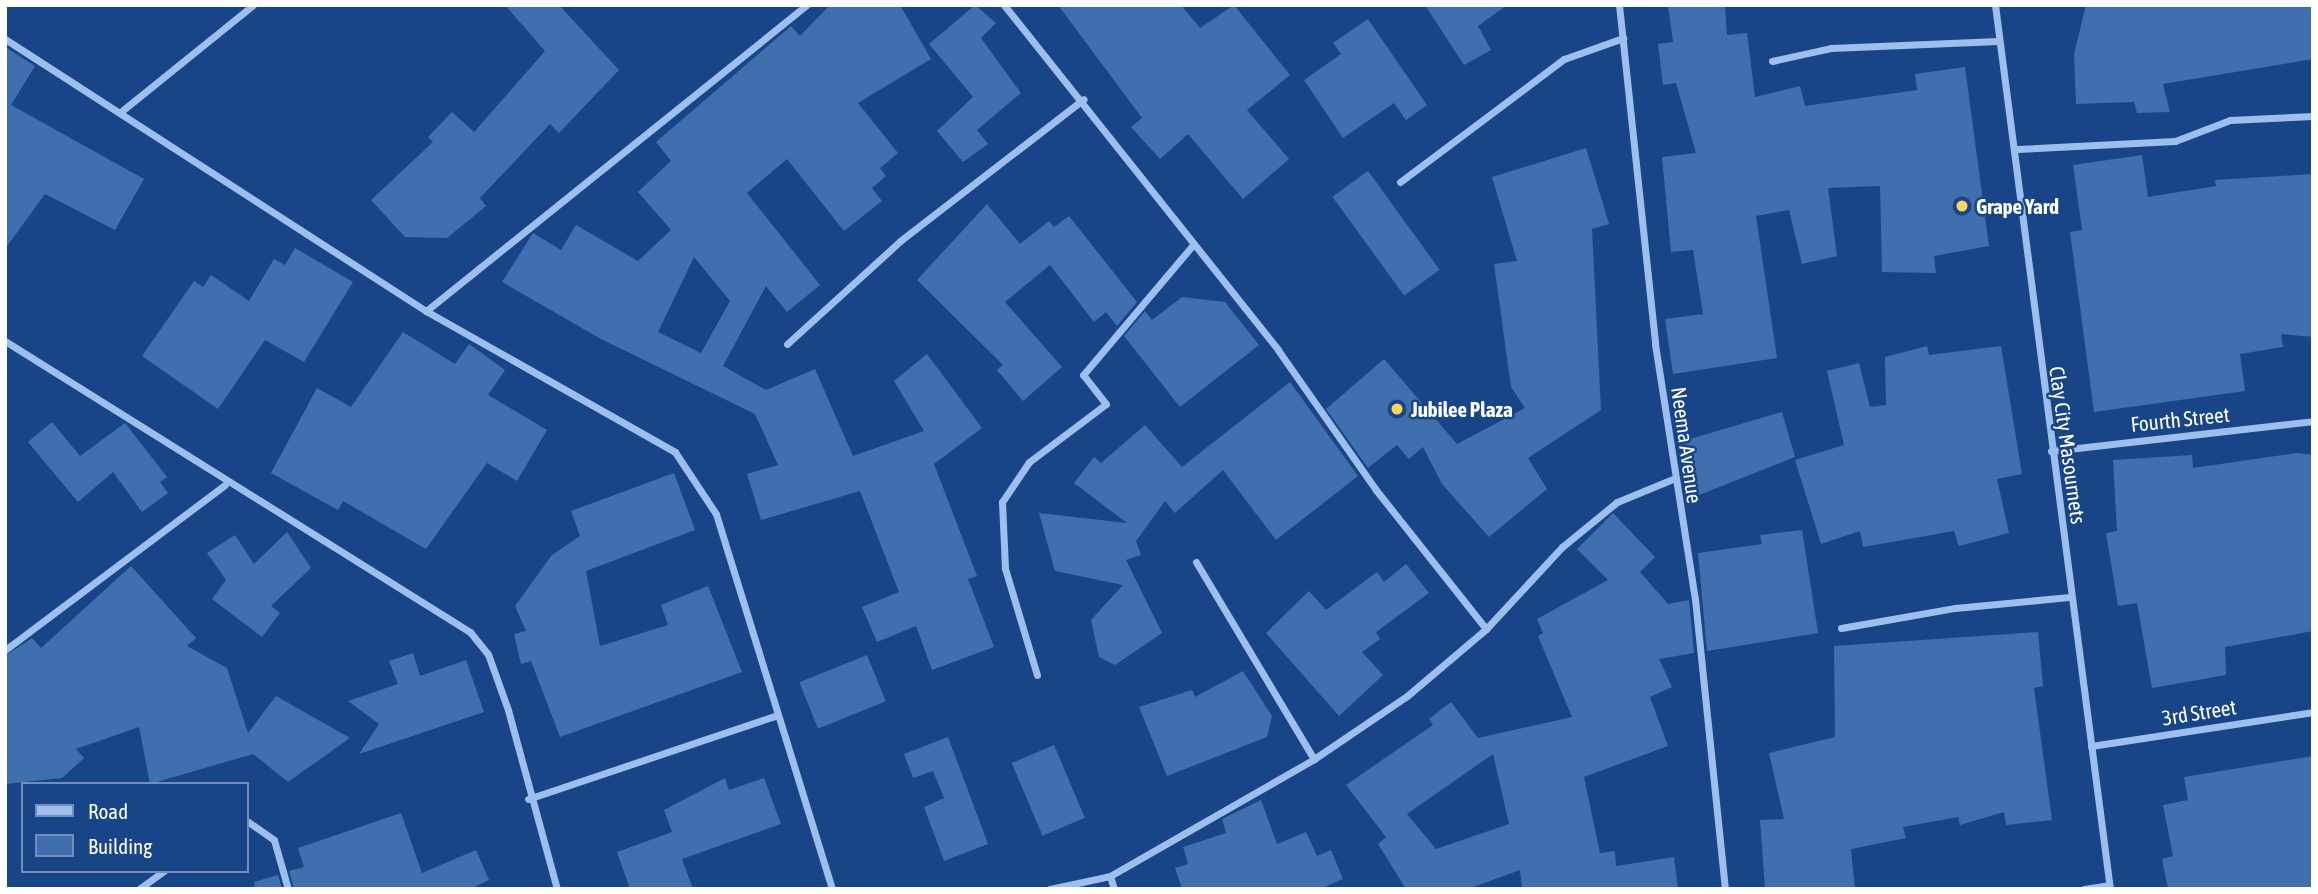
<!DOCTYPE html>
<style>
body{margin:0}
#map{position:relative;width:2318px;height:894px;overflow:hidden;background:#174587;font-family:"Asap Condensed",sans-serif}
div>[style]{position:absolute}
.building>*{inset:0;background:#406fb0;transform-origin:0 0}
.minor>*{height:7px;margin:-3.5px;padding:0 3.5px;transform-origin:3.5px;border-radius:3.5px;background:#9ebfed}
.dots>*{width:19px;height:19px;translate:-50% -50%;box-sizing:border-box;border:4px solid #174587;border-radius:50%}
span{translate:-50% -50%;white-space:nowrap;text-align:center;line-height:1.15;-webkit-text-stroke:5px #174587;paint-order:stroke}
.poi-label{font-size:21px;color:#fff;font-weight:700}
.left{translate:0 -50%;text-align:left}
.street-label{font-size:21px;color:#fff}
.frame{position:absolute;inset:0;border:7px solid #fff;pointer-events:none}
.legend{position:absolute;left:21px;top:782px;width:228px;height:91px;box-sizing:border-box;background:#174587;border:2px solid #748fb7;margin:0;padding:9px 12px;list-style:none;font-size:21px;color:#fff}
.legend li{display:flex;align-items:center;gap:14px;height:35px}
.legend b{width:35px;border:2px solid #748fb7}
</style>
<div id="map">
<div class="building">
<i style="clip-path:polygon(505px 5px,559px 5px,619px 70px,559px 133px,550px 124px,480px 198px,486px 206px,447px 238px,405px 237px,371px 200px,433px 142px,428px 137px,452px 112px,474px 132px,545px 51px)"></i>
<i style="clip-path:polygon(evenodd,830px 5px,900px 5px,931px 59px,858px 103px,898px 153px,880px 168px,886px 176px,872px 188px,882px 201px,844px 231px,787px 159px,747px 193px,820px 285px,787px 312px,766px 286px,723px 366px,766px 390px,815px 369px,853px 456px,924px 431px,894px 381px,927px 354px,982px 428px,934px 464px,977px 576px,968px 579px,994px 647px,932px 670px,916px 626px,877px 642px,862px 607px,899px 592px,860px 491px,761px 520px,747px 474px,778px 465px,755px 414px,601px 339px,502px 282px,533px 233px,561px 250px,576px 225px,638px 261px,671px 230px,638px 192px,671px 161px,656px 142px,791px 26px,800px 36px,830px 5px,694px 257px,730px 301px,701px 353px,658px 332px,694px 257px)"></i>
<i style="clip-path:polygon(975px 5px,996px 23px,981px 38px,1021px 93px,977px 130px,988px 144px,963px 162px,937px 131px,973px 97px,929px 44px)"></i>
<i style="clip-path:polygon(1058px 5px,1181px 5px,1200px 28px,1234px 5px,1290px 75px,1247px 110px,1289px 159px,1243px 199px,1188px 134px,1160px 159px,1131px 127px,1142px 118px)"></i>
<i style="clip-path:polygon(1425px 5px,1507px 5px,1478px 26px,1491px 50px,1464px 65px)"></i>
<i style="clip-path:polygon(1668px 5px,1725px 5px,1727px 35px,1747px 33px,1755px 97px,1800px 86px,1805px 106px,1917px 90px,1915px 74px,1965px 67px,1989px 246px,1934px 256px,1936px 273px,1882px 272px,1880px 186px,1828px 188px,1837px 256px,1802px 264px,1789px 210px,1756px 216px,1777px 358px,1673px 374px,1665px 319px,1703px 314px,1693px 250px,1671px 252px,1662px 157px,1696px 153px,1676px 83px,1663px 85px,1658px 44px,1673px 42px)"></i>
<i style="clip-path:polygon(2086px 5px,2313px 5px,2313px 59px,2163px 84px,2170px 112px,2137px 113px,2134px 102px,2076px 104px,2074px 54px)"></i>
<i style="clip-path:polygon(1368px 19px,1427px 105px,1406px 120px,1394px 103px,1343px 138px,1304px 80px,1341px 54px,1333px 43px)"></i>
<i style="clip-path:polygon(5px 47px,35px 66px,11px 105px,144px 179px,115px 230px,45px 194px,5px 249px)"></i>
<i style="clip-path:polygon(1586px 148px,1609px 224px,1592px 229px,1601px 410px,1528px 458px,1547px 489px,1489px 537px,1442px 484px,1423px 447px,1409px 459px,1397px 445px,1368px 468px,1326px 409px,1384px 359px,1457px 444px,1525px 408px,1511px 387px,1494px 264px,1517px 261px,1492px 177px)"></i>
<i style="clip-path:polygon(2142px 155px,2148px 197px,2216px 186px,2215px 180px,2313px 174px,2313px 337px,2281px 334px,2283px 347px,2240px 354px,2245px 391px,2094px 412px,2070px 232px,2082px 230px,2073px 165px)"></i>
<i style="left:1368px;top:171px;width:122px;height:44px;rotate:54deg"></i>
<i style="clip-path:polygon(987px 204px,1020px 244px,1049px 221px,1054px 227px,1069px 216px,1137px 302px,1117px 326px,1106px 312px,1094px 322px,1050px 265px,1005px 302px,1062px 367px,1023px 401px,997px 370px,1003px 365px,917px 280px)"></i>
<i style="clip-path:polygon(295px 248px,353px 282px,304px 362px,265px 340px,218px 409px,142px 356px,194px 281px,203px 287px,211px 275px,249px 301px,274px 259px,285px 265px)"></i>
<i style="clip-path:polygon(1182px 297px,1225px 302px,1259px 345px,1180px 407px,1124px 336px,1145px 311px,1152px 320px)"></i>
<i style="clip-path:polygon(403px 332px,455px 364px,469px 344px,505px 370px,488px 395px,547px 430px,517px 481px,487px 463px,426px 549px,343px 501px,338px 510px,271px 473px,317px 388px,351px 407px)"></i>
<i style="clip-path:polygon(1927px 346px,1929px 355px,2001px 346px,2022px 474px,1997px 479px,2009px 533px,1959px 546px,1954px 531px,1863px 547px,1860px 531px,1821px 544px,1795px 460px,1844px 445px,1827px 371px,1859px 363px,1870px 407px,1886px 405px,1885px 357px)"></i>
<i style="clip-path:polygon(1290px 382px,1358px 476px,1276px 540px,1223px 470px,1175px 513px,1165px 501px,1136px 541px,1141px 555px,1126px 560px,1162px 633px,1115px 665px,1099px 657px,1091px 620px,1123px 585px,1055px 571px,1039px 513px,1127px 523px,1074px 483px,1094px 457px,1101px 463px,1145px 425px,1182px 467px)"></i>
<i style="clip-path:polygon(1782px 412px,1795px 457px,1699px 495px,1683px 441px)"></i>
<i style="clip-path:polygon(52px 422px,80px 456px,125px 423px,167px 477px,160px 482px,168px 493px,142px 512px,113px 472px,78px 502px,28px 442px)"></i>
<i style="clip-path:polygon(2297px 453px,2313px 455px,2313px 631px,2225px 647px,2226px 675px,2152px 688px,2137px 603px,2118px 606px,2106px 533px,2117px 531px,2113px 460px,2192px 455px,2193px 468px)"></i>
<i style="clip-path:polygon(674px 473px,695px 530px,586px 571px,600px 646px,668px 625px,661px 605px,708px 586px,742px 672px,560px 737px,531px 661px,521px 664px,514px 634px,526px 631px,515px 606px,552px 555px,580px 536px,571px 511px)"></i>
<i style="clip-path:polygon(evenodd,1613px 513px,1655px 557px,1640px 572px,1668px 604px,1689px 600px,1694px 653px,1659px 659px,1672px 687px,1650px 697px,1668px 746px,1584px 777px,1600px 853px,1615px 851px,1616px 866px,1674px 857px,1678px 889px,1522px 889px,1520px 870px,1468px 889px,1406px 889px,1378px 844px,1386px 837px,1346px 785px,1433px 725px,1429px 719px,1451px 702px,1478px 738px,1572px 717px,1538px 636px,1543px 633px,1537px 619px,1608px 580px,1577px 549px,1613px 513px,1493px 754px,1509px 824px,1436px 849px,1407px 814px,1493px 754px)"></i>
<i style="clip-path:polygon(1802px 530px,1818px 633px,1707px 651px,1698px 553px,1762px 544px,1760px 535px)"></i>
<i style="clip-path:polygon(287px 532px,311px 568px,271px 606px,280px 613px,262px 637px,212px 599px,226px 580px,207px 553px,235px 535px,254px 564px)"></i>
<i style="clip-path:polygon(1406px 564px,1429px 593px,1376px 632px,1380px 639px,1362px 652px,1383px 675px,1339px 716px,1266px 633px,1309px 591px,1326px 610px,1377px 572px,1384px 582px)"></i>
<i style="clip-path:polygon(131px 566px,196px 638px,187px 646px,227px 668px,248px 733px,276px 696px,350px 738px,288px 782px,253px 754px,150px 784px,139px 727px,76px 749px,84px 758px,62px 778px,5px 784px,5px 656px,32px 638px,41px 648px)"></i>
<i style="clip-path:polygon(2038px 632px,2043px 686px,2034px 688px,2052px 820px,2006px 825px,2004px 812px,1960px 825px,1958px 817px,1903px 827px,1906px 838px,1851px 849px,1855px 889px,1765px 889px,1760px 820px,1784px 819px,1769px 753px,1835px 737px,1834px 646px)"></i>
<i style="clip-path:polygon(413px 653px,420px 676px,466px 660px,484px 712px,359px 754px,379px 724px,348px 701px,398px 684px,389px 661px)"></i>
<i style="left:867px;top:655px;width:50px;height:73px;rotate:68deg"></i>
<i style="clip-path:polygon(1243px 671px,1272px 716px,1267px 737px,1167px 776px,1139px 707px,1192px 690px,1195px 697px)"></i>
<i style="clip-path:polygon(948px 737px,988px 844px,944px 861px,924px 807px,944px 798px,933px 771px,913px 778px,904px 754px)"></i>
<i style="left:1054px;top:745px;width:79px;height:46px;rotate:67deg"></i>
<i style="clip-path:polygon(2313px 756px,2313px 889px,2168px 889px,2162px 859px,2173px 856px,2163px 805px,2188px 800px,2184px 777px)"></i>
<i style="clip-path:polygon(725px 778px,729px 790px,764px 778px,781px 824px,682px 859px,693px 889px,630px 889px,617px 852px,672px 832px,664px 810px)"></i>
<i style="clip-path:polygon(1261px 800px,1277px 844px,1306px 832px,1317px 856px,1331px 850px,1343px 879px,1320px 889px,1182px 889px,1175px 868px,1188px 864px,1183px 847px,1226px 833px,1222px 819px)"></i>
<i style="clip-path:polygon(401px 813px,422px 873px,476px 850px,489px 880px,470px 889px,294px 889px,289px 871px,304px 867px,298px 848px)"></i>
<i style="clip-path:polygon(278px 875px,282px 889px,255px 889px,254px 882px)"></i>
</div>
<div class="minor">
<i style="left:1004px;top:5px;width:441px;rotate:51.5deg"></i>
<i style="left:1278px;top:350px;width:171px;rotate:55deg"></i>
<i style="left:1376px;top:490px;width:177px;rotate:51.6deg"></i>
<i style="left:1619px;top:5px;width:341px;rotate:83.9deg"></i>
<i style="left:1655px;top:344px;width:258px;rotate:81.1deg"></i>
<i style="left:1695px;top:599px;width:292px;rotate:84.1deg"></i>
<i style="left:1995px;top:5px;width:891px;rotate:82.59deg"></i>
<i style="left:5px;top:39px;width:501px;rotate:32.87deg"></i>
<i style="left:426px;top:311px;width:286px;rotate:29.5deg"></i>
<i style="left:675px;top:452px;width:74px;rotate:56.5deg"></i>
<i style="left:716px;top:514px;width:393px;rotate:72.8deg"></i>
<i style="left:1772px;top:61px;width:60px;rotate:-12.4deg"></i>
<i style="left:1831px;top:48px;width:167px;rotate:-2.4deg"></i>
<i style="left:123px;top:110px;width:167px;rotate:-38.9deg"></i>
<i style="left:2018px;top:149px;width:157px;rotate:-2.9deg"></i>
<i style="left:2175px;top:141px;width:59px;rotate:-20.9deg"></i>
<i style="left:2230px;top:120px;width:83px;rotate:-2.8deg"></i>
<i style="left:1400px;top:182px;width:205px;rotate:-36.9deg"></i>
<i style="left:1564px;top:59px;width:63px;rotate:-19.6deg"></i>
<i style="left:426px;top:311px;width:489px;rotate:-38.8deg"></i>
<i style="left:5px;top:341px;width:549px;rotate:32.04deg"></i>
<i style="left:470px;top:632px;width:28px;rotate:51deg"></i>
<i style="left:488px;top:654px;width:59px;rotate:70.3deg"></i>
<i style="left:508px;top:710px;width:186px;rotate:74.7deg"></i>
<i style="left:787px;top:344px;width:153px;rotate:-42.3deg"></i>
<i style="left:900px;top:241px;width:232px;rotate:-37.7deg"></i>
<i style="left:2051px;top:451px;width:264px;rotate:-6.5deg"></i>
<i style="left:1196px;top:562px;width:230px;rotate:59.1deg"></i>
<i style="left:1841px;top:628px;width:116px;rotate:-10deg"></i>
<i style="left:1955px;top:608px;width:116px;rotate:-5.5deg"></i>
<i style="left:5px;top:650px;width:275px;rotate:-36.9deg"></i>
<i style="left:1037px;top:675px;width:112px;rotate:-106.7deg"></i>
<i style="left:1005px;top:568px;width:66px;rotate:-92.6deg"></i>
<i style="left:1002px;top:502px;width:48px;rotate:-56deg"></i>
<i style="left:1029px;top:462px;width:96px;rotate:-37deg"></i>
<i style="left:1106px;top:404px;width:37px;rotate:-128deg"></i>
<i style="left:1083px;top:375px;width:170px;rotate:-49.8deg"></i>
<i style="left:2091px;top:746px;width:225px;rotate:-8.7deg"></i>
<i style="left:528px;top:799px;width:260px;rotate:-18.6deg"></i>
<i style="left:247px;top:821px;width:33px;rotate:35deg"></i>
<i style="left:274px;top:840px;width:51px;rotate:74.1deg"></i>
<i style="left:1110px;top:876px;width:14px;rotate:73deg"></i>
<i style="left:139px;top:889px;width:31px;rotate:-36deg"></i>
<i style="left:1050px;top:889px;width:61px;rotate:-12.2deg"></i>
<i style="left:1110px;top:876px;width:235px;rotate:-29.8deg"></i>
<i style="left:1314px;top:759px;width:112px;rotate:-34.1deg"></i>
<i style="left:1407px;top:696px;width:104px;rotate:-40.3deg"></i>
<i style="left:1486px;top:629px;width:112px;rotate:-47.2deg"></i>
<i style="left:1562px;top:547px;width:71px;rotate:-39.3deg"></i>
<i style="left:1617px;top:502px;width:61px;rotate:-22.3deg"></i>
<i style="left:2084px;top:889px;width:25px;rotate:-9deg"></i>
</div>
<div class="dots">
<i style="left:1962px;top:206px;background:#ffd45a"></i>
<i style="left:1397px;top:409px;background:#ffd45a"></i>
</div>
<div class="poi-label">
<span class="left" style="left:1976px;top:206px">Grape Yard</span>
<span class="left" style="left:1411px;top:409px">Jubilee Plaza</span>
</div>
<div class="street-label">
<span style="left:2180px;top:419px;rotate:-6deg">Fourth Street</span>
<span style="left:1687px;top:445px;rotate:82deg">Neema Avenue</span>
<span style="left:2068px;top:445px;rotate:82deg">Clay City Masournets</span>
<span style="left:2199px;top:712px;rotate:-9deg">3rd Street</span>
</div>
<div class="frame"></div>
<ul class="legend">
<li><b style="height:9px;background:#9ebfed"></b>Road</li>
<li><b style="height:19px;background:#406fb0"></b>Building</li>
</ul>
</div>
